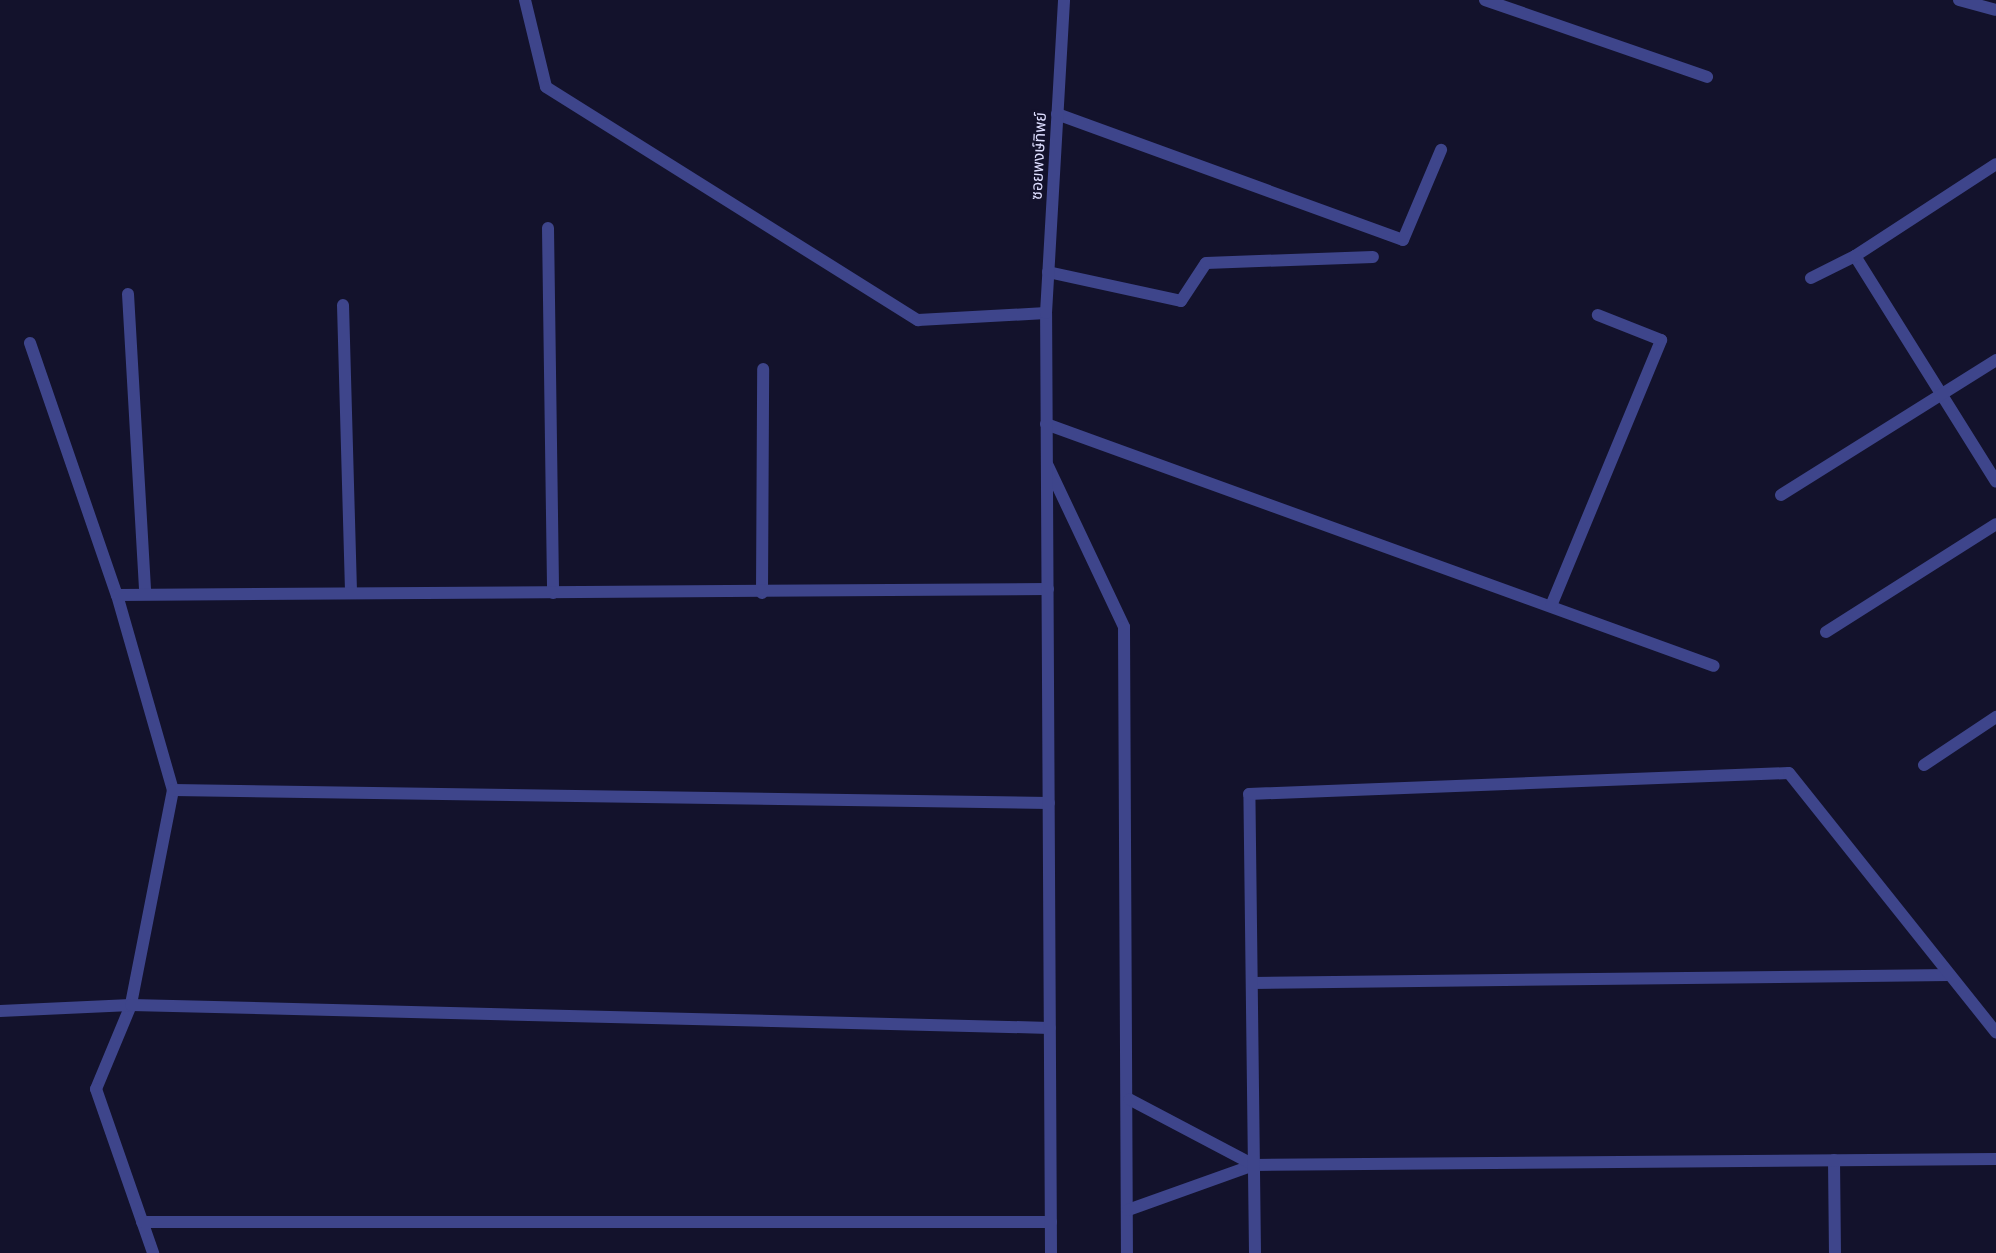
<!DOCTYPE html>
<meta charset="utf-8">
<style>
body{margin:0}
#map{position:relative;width:1996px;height:1253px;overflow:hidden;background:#13122c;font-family:Ubuntu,"Noto Sans Thai",sans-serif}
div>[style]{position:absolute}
.service>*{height:12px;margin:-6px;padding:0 6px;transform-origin:6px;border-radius:6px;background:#3e458b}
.minor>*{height:12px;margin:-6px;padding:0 6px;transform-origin:6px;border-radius:6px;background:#3e458b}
span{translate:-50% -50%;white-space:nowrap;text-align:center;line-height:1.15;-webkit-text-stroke:6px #13122c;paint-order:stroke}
.street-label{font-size:16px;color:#dedeff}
</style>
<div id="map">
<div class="service">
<i style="left:1048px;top:272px;width:136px;rotate:12.3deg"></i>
<i style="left:1181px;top:301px;width:45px;rotate:-56.7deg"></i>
<i style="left:1206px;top:263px;width:167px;rotate:-2.1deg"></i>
</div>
<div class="minor">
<i style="left:525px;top:0;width:89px;rotate:76.4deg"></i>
<i style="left:546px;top:87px;width:439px;rotate:32.1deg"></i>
<i style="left:918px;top:320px;width:128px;rotate:-3.1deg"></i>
<i style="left:1485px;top:0;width:235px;rotate:19.1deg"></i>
<i style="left:1959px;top:0;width:38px;rotate:15deg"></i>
<i style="left:1057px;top:114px;width:368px;rotate:20deg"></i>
<i style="left:1403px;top:240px;width:98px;rotate:-67.1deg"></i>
<i style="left:548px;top:228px;width:365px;rotate:89.2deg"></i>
<i style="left:1855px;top:256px;width:266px;rotate:58deg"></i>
<i style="left:1811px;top:278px;width:49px;rotate:-26.6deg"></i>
<i style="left:1855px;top:256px;width:168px;rotate:-33.1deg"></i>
<i style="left:128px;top:294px;width:298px;rotate:86.7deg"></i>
<i style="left:343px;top:305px;width:288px;rotate:88.4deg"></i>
<i style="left:30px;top:343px;width:267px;rotate:71deg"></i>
<i style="left:117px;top:595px;width:203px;rotate:74deg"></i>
<i style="left:173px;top:790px;width:219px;rotate:101.1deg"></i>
<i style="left:131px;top:1005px;width:91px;rotate:112.6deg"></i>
<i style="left:96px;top:1089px;width:174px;rotate:70.8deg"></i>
<i style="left:1046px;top:424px;width:710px;rotate:19.91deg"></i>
<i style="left:1048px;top:466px;width:178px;rotate:64.7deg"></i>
<i style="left:1124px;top:627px;width:626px;rotate:89.73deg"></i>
<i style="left:1781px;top:495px;width:254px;rotate:-32.1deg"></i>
<i style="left:762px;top:593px;width:224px;rotate:-89.7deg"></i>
<i style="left:117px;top:595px;width:931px;rotate:-0.37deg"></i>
<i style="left:1551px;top:606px;width:288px;rotate:-67.5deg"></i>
<i style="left:1661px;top:340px;width:68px;rotate:-158.4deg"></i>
<i style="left:1826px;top:632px;width:201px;rotate:-32.4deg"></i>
<i style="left:1924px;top:765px;width:87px;rotate:-33.7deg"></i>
<i style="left:173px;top:790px;width:876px;rotate:0.85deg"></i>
<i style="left:1252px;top:983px;width:698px;rotate:-0.66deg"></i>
<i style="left:0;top:1011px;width:131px;rotate:-2.6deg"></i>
<i style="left:131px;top:1005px;width:919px;rotate:1.43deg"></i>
<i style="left:1834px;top:1160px;width:93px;rotate:89.4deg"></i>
<i style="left:1254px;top:1165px;width:742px;rotate:-0.46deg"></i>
<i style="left:1128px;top:1210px;width:134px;rotate:-19.7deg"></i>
<i style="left:1254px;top:1165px;width:141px;rotate:-152.2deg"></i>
<i style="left:142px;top:1222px;width:909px"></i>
<i style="left:1051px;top:1253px;width:940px;rotate:-90.3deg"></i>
<i style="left:1046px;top:313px;width:314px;rotate:-86.7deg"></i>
<i style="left:1255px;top:1253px;width:459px;rotate:-90.7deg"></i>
<i style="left:1249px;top:794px;width:540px;rotate:-2.23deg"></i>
<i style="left:1789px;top:773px;width:332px;rotate:51.4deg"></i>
</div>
<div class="street-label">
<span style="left:1038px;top:156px;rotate:-87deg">ซอยพงษ์ทิพย์</span>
</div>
</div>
